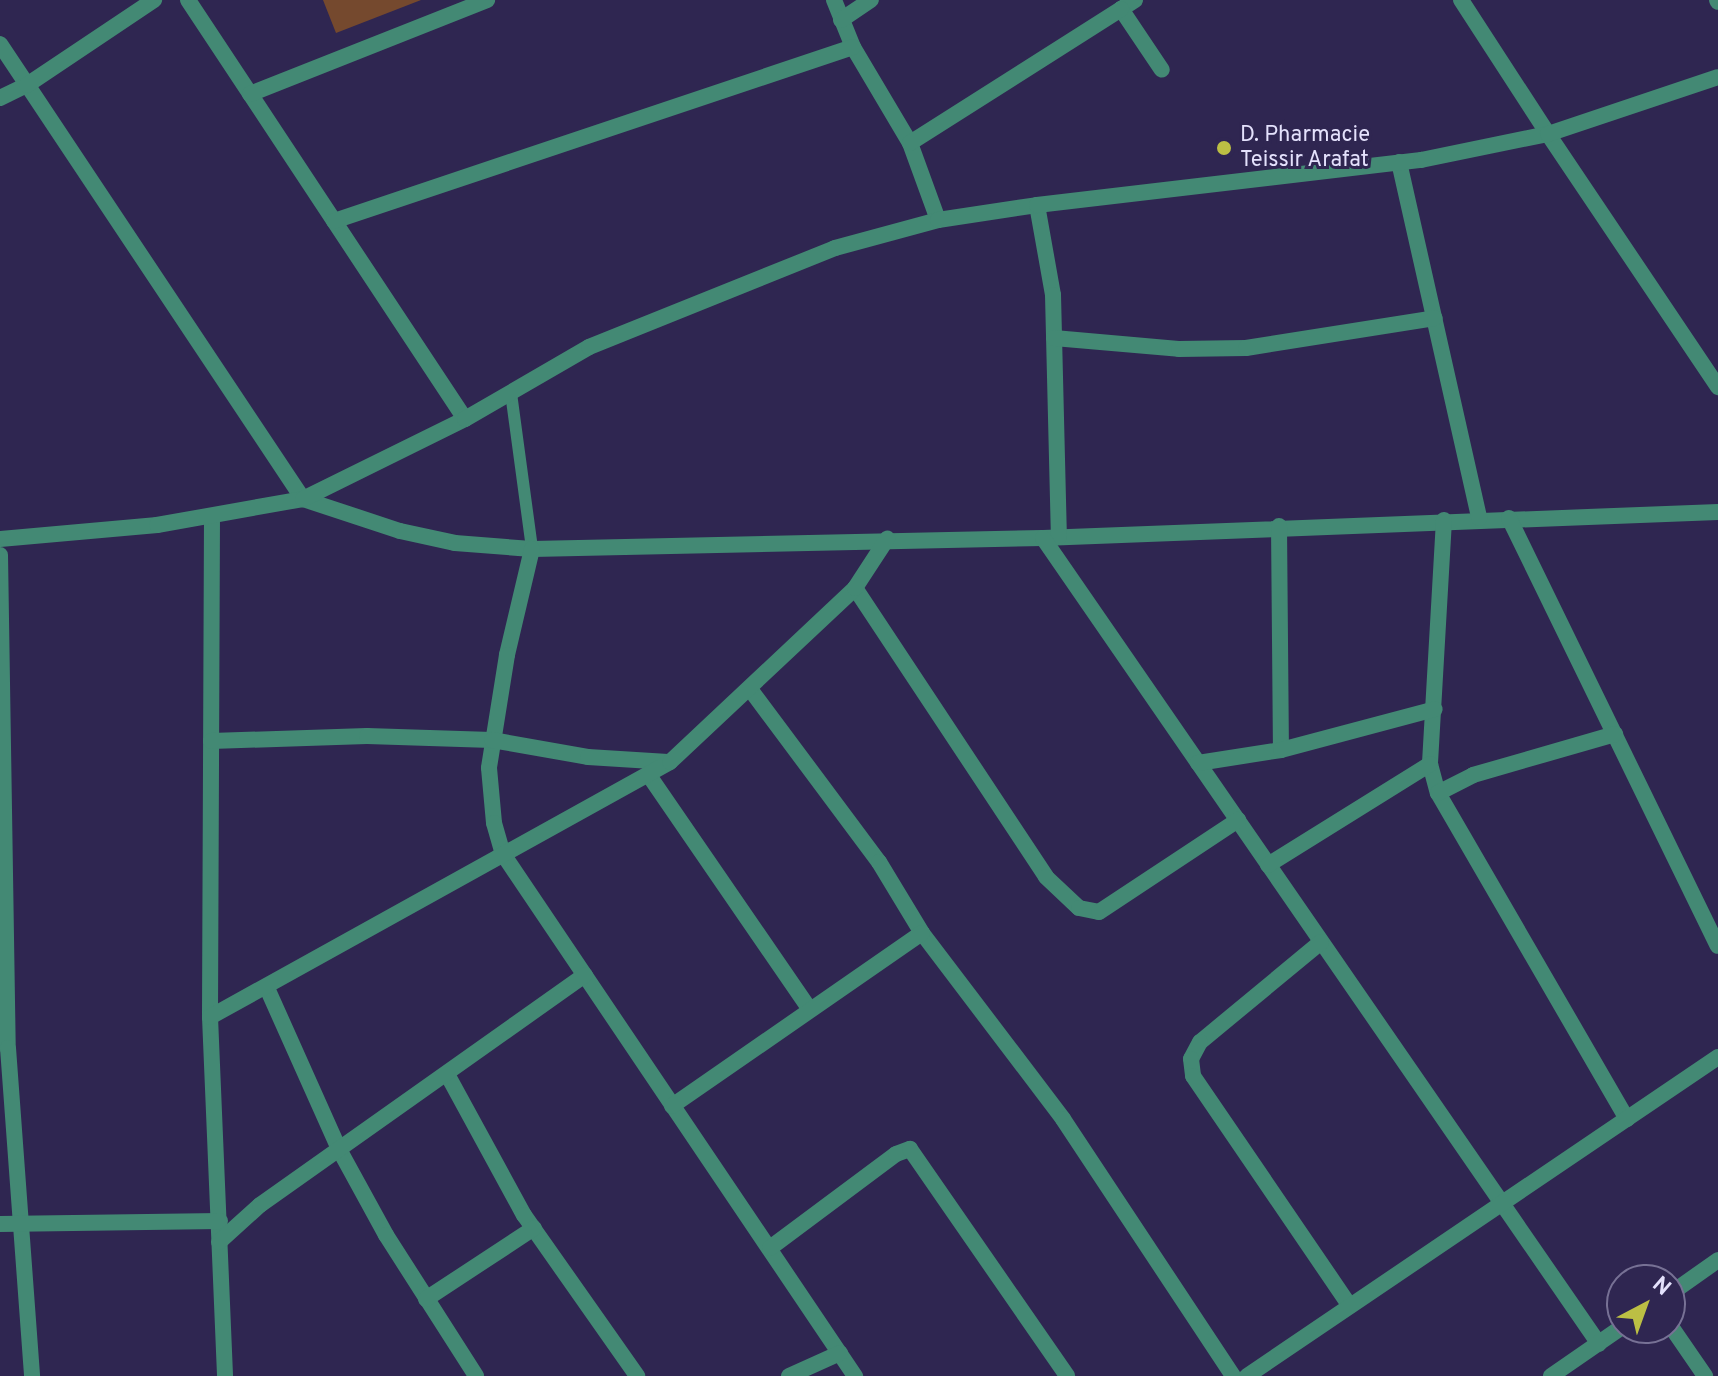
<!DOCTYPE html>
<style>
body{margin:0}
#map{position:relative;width:1718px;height:1376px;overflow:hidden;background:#2f2651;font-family:Overpass,sans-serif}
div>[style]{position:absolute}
.green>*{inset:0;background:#75492e}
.service>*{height:12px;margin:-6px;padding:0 6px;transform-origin:6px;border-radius:6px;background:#438974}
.minor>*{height:16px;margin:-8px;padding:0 8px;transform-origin:8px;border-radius:8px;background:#438974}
.tertiary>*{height:16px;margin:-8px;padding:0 8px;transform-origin:8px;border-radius:8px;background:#438974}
.dots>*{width:22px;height:22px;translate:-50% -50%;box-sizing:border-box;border:4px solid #2f2651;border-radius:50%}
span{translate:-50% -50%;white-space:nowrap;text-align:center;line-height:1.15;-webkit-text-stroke:6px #2f2651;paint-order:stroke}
.poi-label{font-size:22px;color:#e4e1fc}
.left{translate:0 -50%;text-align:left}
.north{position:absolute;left:1606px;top:1264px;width:80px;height:80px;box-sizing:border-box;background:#2f2651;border:2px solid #777195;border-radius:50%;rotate:41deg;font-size:22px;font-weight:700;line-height:32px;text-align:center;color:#e4e1fc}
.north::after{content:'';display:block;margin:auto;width:28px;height:36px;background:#bcbf44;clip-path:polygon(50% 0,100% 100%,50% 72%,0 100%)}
</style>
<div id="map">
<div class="green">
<i style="clip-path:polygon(323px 0,421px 0,336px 33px)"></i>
</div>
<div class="service">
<i style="left:511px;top:393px;width:157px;rotate:82.3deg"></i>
</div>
<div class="minor">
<i style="left:188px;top:0;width:502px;rotate:56.53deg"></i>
<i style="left:834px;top:0;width:51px;rotate:68deg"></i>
<i style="left:853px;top:47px;width:112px;rotate:59.3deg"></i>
<i style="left:910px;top:143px;width:82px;rotate:70deg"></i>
<i style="left:1135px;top:0;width:17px;rotate:147deg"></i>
<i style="left:1121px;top:9px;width:73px;rotate:56.1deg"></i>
<i style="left:1717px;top:0;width:2px;rotate:63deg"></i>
<i style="left:841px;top:20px;width:36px;rotate:-34deg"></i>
<i style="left:0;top:44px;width:547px;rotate:56.34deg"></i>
<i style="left:303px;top:499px;width:102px;rotate:18.3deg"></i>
<i style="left:400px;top:531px;width:56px;rotate:12.3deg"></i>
<i style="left:455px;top:543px;width:77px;rotate:4.5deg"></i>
<i style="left:532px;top:549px;width:511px;rotate:-1.23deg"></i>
<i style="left:1043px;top:538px;width:676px;rotate:-2.21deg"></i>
<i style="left:250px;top:94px;width:255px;rotate:-21.6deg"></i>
<i style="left:0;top:98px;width:30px;rotate:-26deg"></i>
<i style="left:27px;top:85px;width:153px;rotate:-33.8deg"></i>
<i style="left:1548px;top:134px;width:305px;rotate:56.1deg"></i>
<i style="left:910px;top:143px;width:250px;rotate:-32.4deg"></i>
<i style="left:1399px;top:162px;width:365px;rotate:77.3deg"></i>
<i style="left:1037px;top:205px;width:91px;rotate:79.9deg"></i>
<i style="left:1053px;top:295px;width:242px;rotate:88.6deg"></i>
<i style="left:334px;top:221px;width:547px;rotate:-18.53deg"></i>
<i style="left:1054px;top:338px;width:125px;rotate:5deg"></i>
<i style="left:1179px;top:349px;width:67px;rotate:-0.9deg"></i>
<i style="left:1246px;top:348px;width:191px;rotate:-9deg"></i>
<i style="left:212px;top:516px;width:501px;rotate:90.23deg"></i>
<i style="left:210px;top:1017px;width:359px;rotate:87.6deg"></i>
<i style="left:1509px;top:518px;width:476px;rotate:64deg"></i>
<i style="left:1444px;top:520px;width:244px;rotate:93.3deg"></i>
<i style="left:1430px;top:764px;width:30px;rotate:75deg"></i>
<i style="left:1438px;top:793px;width:377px;rotate:59.9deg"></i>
<i style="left:1279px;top:526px;width:224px;rotate:89.5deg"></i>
<i style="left:1043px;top:538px;width:979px;rotate:55.4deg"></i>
<i style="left:532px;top:549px;width:109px;rotate:103.3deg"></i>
<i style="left:507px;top:655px;width:114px;rotate:99.1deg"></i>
<i style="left:489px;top:768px;width:55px;rotate:84.8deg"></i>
<i style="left:494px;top:823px;width:32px;rotate:74deg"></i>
<i style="left:503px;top:854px;width:630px;rotate:56.01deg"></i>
<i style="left:0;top:555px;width:493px;rotate:89.1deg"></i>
<i style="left:8px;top:1048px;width:329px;rotate:85.8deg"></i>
<i style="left:855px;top:588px;width:346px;rotate:56.5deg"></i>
<i style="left:1046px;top:877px;width:45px;rotate:43.2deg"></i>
<i style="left:1079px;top:908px;width:20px;rotate:11deg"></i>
<i style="left:1099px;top:912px;width:167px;rotate:-33.5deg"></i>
<i style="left:750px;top:689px;width:216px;rotate:53.3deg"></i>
<i style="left:879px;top:862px;width:83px;rotate:58.8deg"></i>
<i style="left:922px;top:933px;width:233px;rotate:52.8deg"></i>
<i style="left:1063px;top:1119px;width:308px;rotate:56.5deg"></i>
<i style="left:211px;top:741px;width:156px;rotate:-1.8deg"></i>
<i style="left:367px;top:736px;width:125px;rotate:1.8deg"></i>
<i style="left:492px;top:740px;width:97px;rotate:10deg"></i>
<i style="left:588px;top:757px;width:80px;rotate:3.6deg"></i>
<i style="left:1198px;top:763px;width:84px;rotate:-8.9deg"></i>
<i style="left:1281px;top:750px;width:159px;rotate:-14.9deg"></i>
<i style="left:648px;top:774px;width:286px;rotate:55.5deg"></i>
<i style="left:1438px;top:793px;width:39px;rotate:-27deg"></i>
<i style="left:1473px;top:775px;width:148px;rotate:-16.1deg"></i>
<i style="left:1268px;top:865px;width:191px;rotate:-31.9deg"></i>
<i style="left:1321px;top:942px;width:157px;rotate:140.4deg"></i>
<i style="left:1200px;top:1042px;width:19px;rotate:118deg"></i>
<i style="left:1191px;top:1059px;width:17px;rotate:83deg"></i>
<i style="left:1193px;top:1076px;width:278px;rotate:55.7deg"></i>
<i style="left:267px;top:988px;width:179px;rotate:65.9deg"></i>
<i style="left:340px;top:1151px;width:96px;rotate:61.3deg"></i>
<i style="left:386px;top:1235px;width:167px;rotate:57.4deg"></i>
<i style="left:210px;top:1017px;width:526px;rotate:-29deg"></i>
<i style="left:670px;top:762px;width:254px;rotate:-43.2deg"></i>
<i style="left:855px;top:588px;width:59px;rotate:-56.9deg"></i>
<i style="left:447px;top:1074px;width:161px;rotate:61.4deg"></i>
<i style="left:524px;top:1215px;width:197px;rotate:54.9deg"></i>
<i style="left:672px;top:1106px;width:304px;rotate:-34.7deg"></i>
<i style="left:0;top:1224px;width:220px;rotate:-0.8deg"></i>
<i style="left:219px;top:1242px;width:55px;rotate:-42.1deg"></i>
<i style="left:260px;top:1205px;width:398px;rotate:-35.3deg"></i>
<i style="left:770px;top:1248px;width:157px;rotate:-36.7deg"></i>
<i style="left:896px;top:1154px;width:15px;rotate:-20deg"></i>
<i style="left:910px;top:1149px;width:276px;rotate:55.3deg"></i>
<i style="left:1670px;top:1294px;width:59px;rotate:-35.3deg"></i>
<i style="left:426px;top:1299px;width:129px;rotate:-33.3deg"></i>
<i style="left:1670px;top:1325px;width:62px;rotate:55.5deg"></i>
<i style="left:789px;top:1376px;width:56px;rotate:-24.3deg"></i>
<i style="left:1247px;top:1376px;width:569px;rotate:-34.11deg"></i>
<i style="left:1551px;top:1376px;width:86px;rotate:-34.6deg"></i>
</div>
<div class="tertiary">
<i style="left:1461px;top:0;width:160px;rotate:57deg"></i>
<i style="left:0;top:539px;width:158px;rotate:-5.1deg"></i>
<i style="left:157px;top:525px;width:148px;rotate:-10.1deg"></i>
<i style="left:303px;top:499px;width:181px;rotate:-26.3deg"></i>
<i style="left:465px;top:419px;width:143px;rotate:-30.1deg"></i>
<i style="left:589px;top:347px;width:265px;rotate:-21.9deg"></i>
<i style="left:835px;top:248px;width:107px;rotate:-15.2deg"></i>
<i style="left:938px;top:220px;width:100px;rotate:-8.6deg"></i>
<i style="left:1037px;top:205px;width:387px;rotate:-6.7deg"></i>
<i style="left:1421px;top:160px;width:130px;rotate:-11.6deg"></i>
<i style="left:1548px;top:134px;width:179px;rotate:-18.5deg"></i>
</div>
<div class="dots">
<i style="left:1224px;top:148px;background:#bcbf44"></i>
</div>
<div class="poi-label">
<span class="left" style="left:1240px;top:148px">D. Pharmacie<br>Teissir Arafat</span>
</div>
<div class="north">N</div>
</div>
